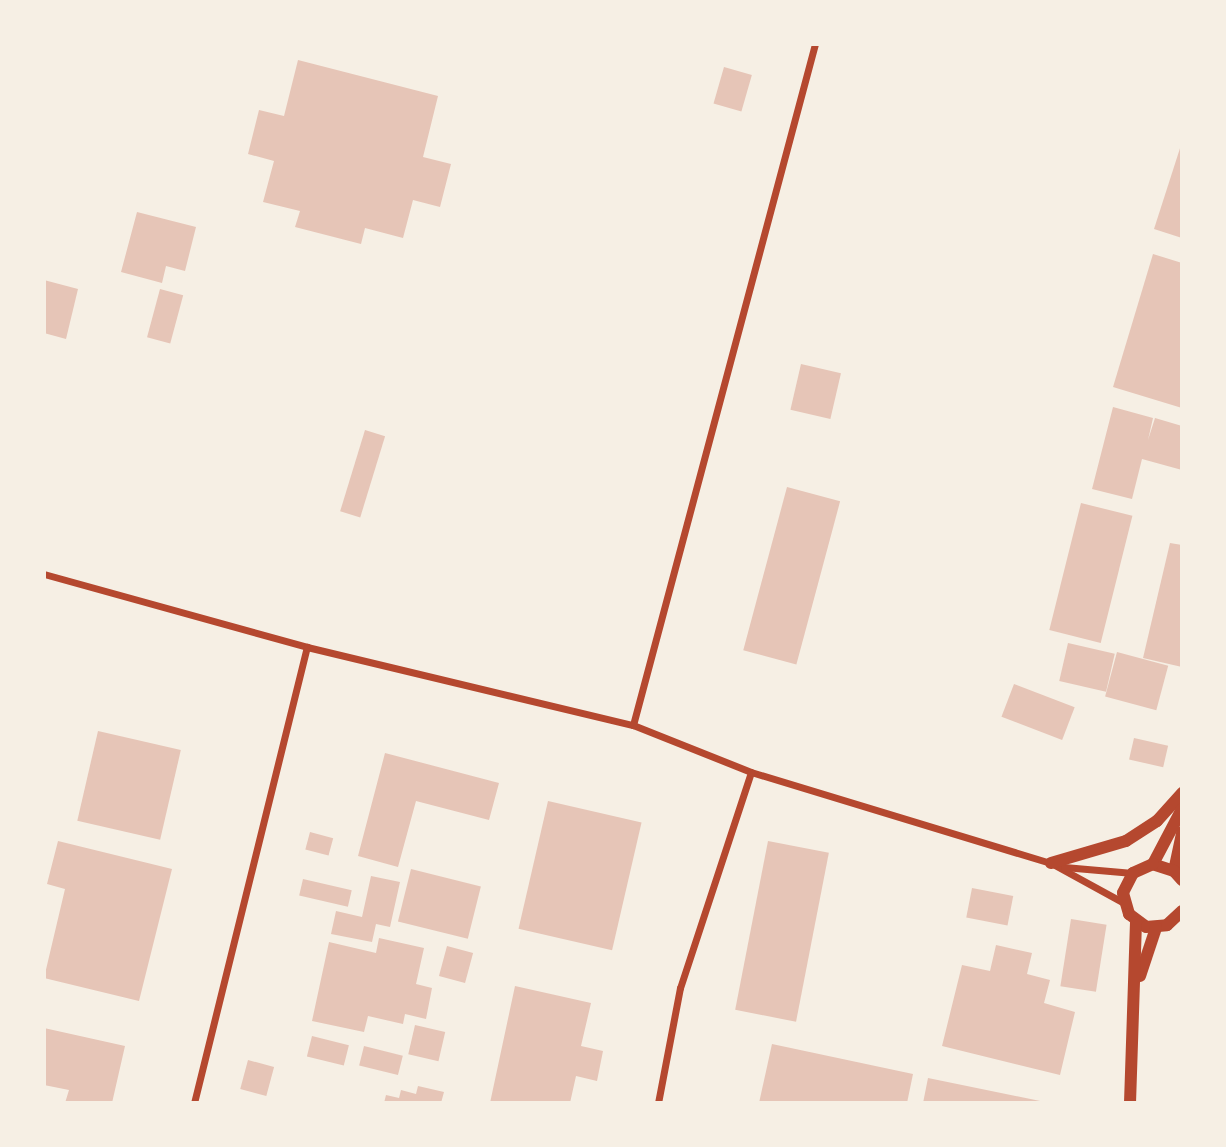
<!DOCTYPE html>
<style>
body{margin:0}
#map{position:relative;width:1226px;height:1147px;overflow:hidden;background:#f6efe4;font-family:"Roboto Condensed",sans-serif}
div>[style]{position:absolute}
.building>*{inset:0;background:#e6c5b7;transform-origin:0 0}
.minor>*{height:7px;margin:-3.5px;padding:0 3.5px;transform-origin:3.5px;border-radius:3.5px;background:#b5482f}
.tertiary>*{height:12px;margin:-6px;padding:0 6px;transform-origin:6px;border-radius:6px;background:#b5482f}
span{translate:-50% -50%;white-space:nowrap;text-align:center;line-height:1.15;-webkit-text-stroke:5px #f6efe4;paint-order:stroke}
.frame{position:absolute;inset:0;border:46px solid #f6efe4;pointer-events:none}
</style>
<div id="map">
<div class="building">
<i style="clip-path:polygon(298px 60px,438px 96px,423px 157px,451px 164px,440px 207px,413px 200px,403px 238px,365px 228px,361px 244px,295px 227px,300px 211px,263px 202px,274px 161px,248px 154px,259px 110px,284px 116px)"></i>
<i style="left:724px;top:67px;width:29px;height:38px;rotate:16deg"></i>
<i style="clip-path:polygon(1182px 142px,1182px 238px,1154px 229px)"></i>
<i style="clip-path:polygon(137px 212px,196px 227px,185px 271px,166px 266px,162px 283px,121px 272px)"></i>
<i style="clip-path:polygon(1153px 254px,1182px 263px,1182px 408px,1113px 387px)"></i>
<i style="clip-path:polygon(44px 280px,78px 289px,66px 339px,44px 333px)"></i>
<i style="left:160px;top:289px;width:24px;height:50px;rotate:15deg"></i>
<i style="left:801px;top:364px;width:41px;height:47px;rotate:13deg"></i>
<i style="clip-path:polygon(1113px 407px,1153px 418px,1148px 440px,1155px 418px,1182px 426px,1182px 470px,1142px 459px,1132px 499px,1092px 489px)"></i>
<i style="left:365px;top:430px;width:21px;height:85px;rotate:17deg"></i>
<i style="left:787px;top:487px;width:55px;height:169px;rotate:15deg"></i>
<i style="left:1081px;top:503px;width:53px;height:131px;rotate:14deg"></i>
<i style="clip-path:polygon(1170px 543px,1182px 545px,1182px 667px,1143px 658px)"></i>
<i style="left:1068px;top:643px;width:48px;height:39px;rotate:13deg"></i>
<i style="left:1117px;top:652px;width:53px;height:46px;rotate:15deg"></i>
<i style="left:1014px;top:684px;width:65px;height:35px;rotate:21deg"></i>
<i style="left:98px;top:731px;width:85px;height:92px;rotate:13deg"></i>
<i style="left:1134px;top:738px;width:35px;height:22px;rotate:13deg"></i>
<i style="clip-path:polygon(385px 753px,499px 783px,489px 820px,416px 801px,398px 867px,358px 856px)"></i>
<i style="left:548px;top:801px;width:96px;height:131px;rotate:13deg"></i>
<i style="left:310px;top:832px;width:24px;height:18px;rotate:15deg"></i>
<i style="clip-path:polygon(58px 841px,172px 869px,139px 1001px,44px 978px,65px 889px,47px 884px)"></i>
<i style="left:768px;top:841px;width:62px;height:172px;rotate:11deg"></i>
<i style="left:411px;top:869px;width:72px;height:54px;rotate:14deg"></i>
<i style="clip-path:polygon(371px 876px,400px 882px,390px 927px,376px 924px,372px 942px,331px 934px,336px 911px,362px 917px)"></i>
<i style="left:303px;top:879px;width:50px;height:17px;rotate:13deg"></i>
<i style="left:972px;top:888px;width:42px;height:30px;rotate:11deg"></i>
<i style="left:1071px;top:919px;width:36px;height:68px;rotate:9deg"></i>
<i style="clip-path:polygon(379px 938px,424px 948px,416px 984px,432px 988px,426px 1019px,405px 1014px,403px 1024px,368px 1016px,364px 1032px,312px 1021px,329px 942px,376px 953px)"></i>
<i style="clip-path:polygon(996px 945px,1032px 953px,1027px 974px,1050px 980px,1044px 1003px,1075px 1012px,1060px 1075px,942px 1046px,962px 965px,990px 971px)"></i>
<i style="left:447px;top:946px;width:27px;height:31px;rotate:15deg"></i>
<i style="clip-path:polygon(515px 986px,591px 1003px,581px 1046px,603px 1051px,597px 1081px,576px 1076px,570px 1103px,490px 1103px)"></i>
<i style="left:415px;top:1025px;width:31px;height:30px;rotate:13deg"></i>
<i style="clip-path:polygon(44px 1028px,125px 1046px,112px 1103px,65px 1103px,69px 1090px,44px 1085px)"></i>
<i style="left:312px;top:1036px;width:38px;height:21px;rotate:14deg"></i>
<i style="clip-path:polygon(772px 1044px,913px 1074px,907px 1103px,759px 1103px)"></i>
<i style="left:364px;top:1046px;width:40px;height:20px;rotate:14deg"></i>
<i style="left:248px;top:1060px;width:27px;height:30px;rotate:15deg"></i>
<i style="clip-path:polygon(928px 1078px,1045px 1102px,1045px 1103px,923px 1103px)"></i>
<i style="clip-path:polygon(418px 1086px,444px 1092px,441px 1103px,384px 1103px,386px 1095px,399px 1098px,401px 1090px,416px 1094px)"></i>
</div>
<div class="minor">
<i style="left:44px;top:574px;width:273px;rotate:15.5deg"></i>
<i style="left:307px;top:647px;width:335px;rotate:13.5deg"></i>
<i style="left:633px;top:725px;width:127px;rotate:21.7deg"></i>
<i style="left:751px;top:772px;width:313px;rotate:16.9deg"></i>
<i style="left:1051px;top:863px;width:83px;rotate:28.7deg"></i>
<i style="left:633px;top:725px;width:705px;rotate:-75.04deg"></i>
<i style="left:1064px;top:867px;width:69px;rotate:5deg"></i>
<i style="left:194px;top:1103px;width:470px;rotate:-76.1deg"></i>
<i style="left:658px;top:1103px;width:117px;rotate:-79.2deg"></i>
<i style="left:680px;top:988px;width:227px;rotate:-71.8deg"></i>
</div>
<div class="tertiary">
<i style="left:1051px;top:863px;width:78px;rotate:-16.3deg"></i>
<i style="left:1126px;top:841px;width:37px;rotate:-33deg"></i>
<i style="left:1157px;top:821px;width:38px;rotate:-48deg"></i>
<i style="left:1153px;top:864px;width:62px;rotate:-62.2deg"></i>
<i style="left:1174px;top:871px;width:40px;rotate:-78deg"></i>
<i style="left:1182px;top:880px;width:12px;rotate:-132deg"></i>
<i style="left:1174px;top:871px;width:22px;rotate:-162deg"></i>
<i style="left:1153px;top:864px;width:22px;rotate:156deg"></i>
<i style="left:1133px;top:873px;width:22px;rotate:117deg"></i>
<i style="left:1123px;top:893px;width:22px;rotate:74deg"></i>
<i style="left:1129px;top:914px;width:21px;rotate:37deg"></i>
<i style="left:1146px;top:927px;width:21px;rotate:-5deg"></i>
<i style="left:1167px;top:925px;width:21px;rotate:-43deg"></i>
<i style="left:1140px;top:976px;width:51px;rotate:-71.6deg"></i>
<i style="left:1130px;top:1103px;width:181px;rotate:-88.1deg"></i>
</div>
<div class="frame"></div>
</div>
